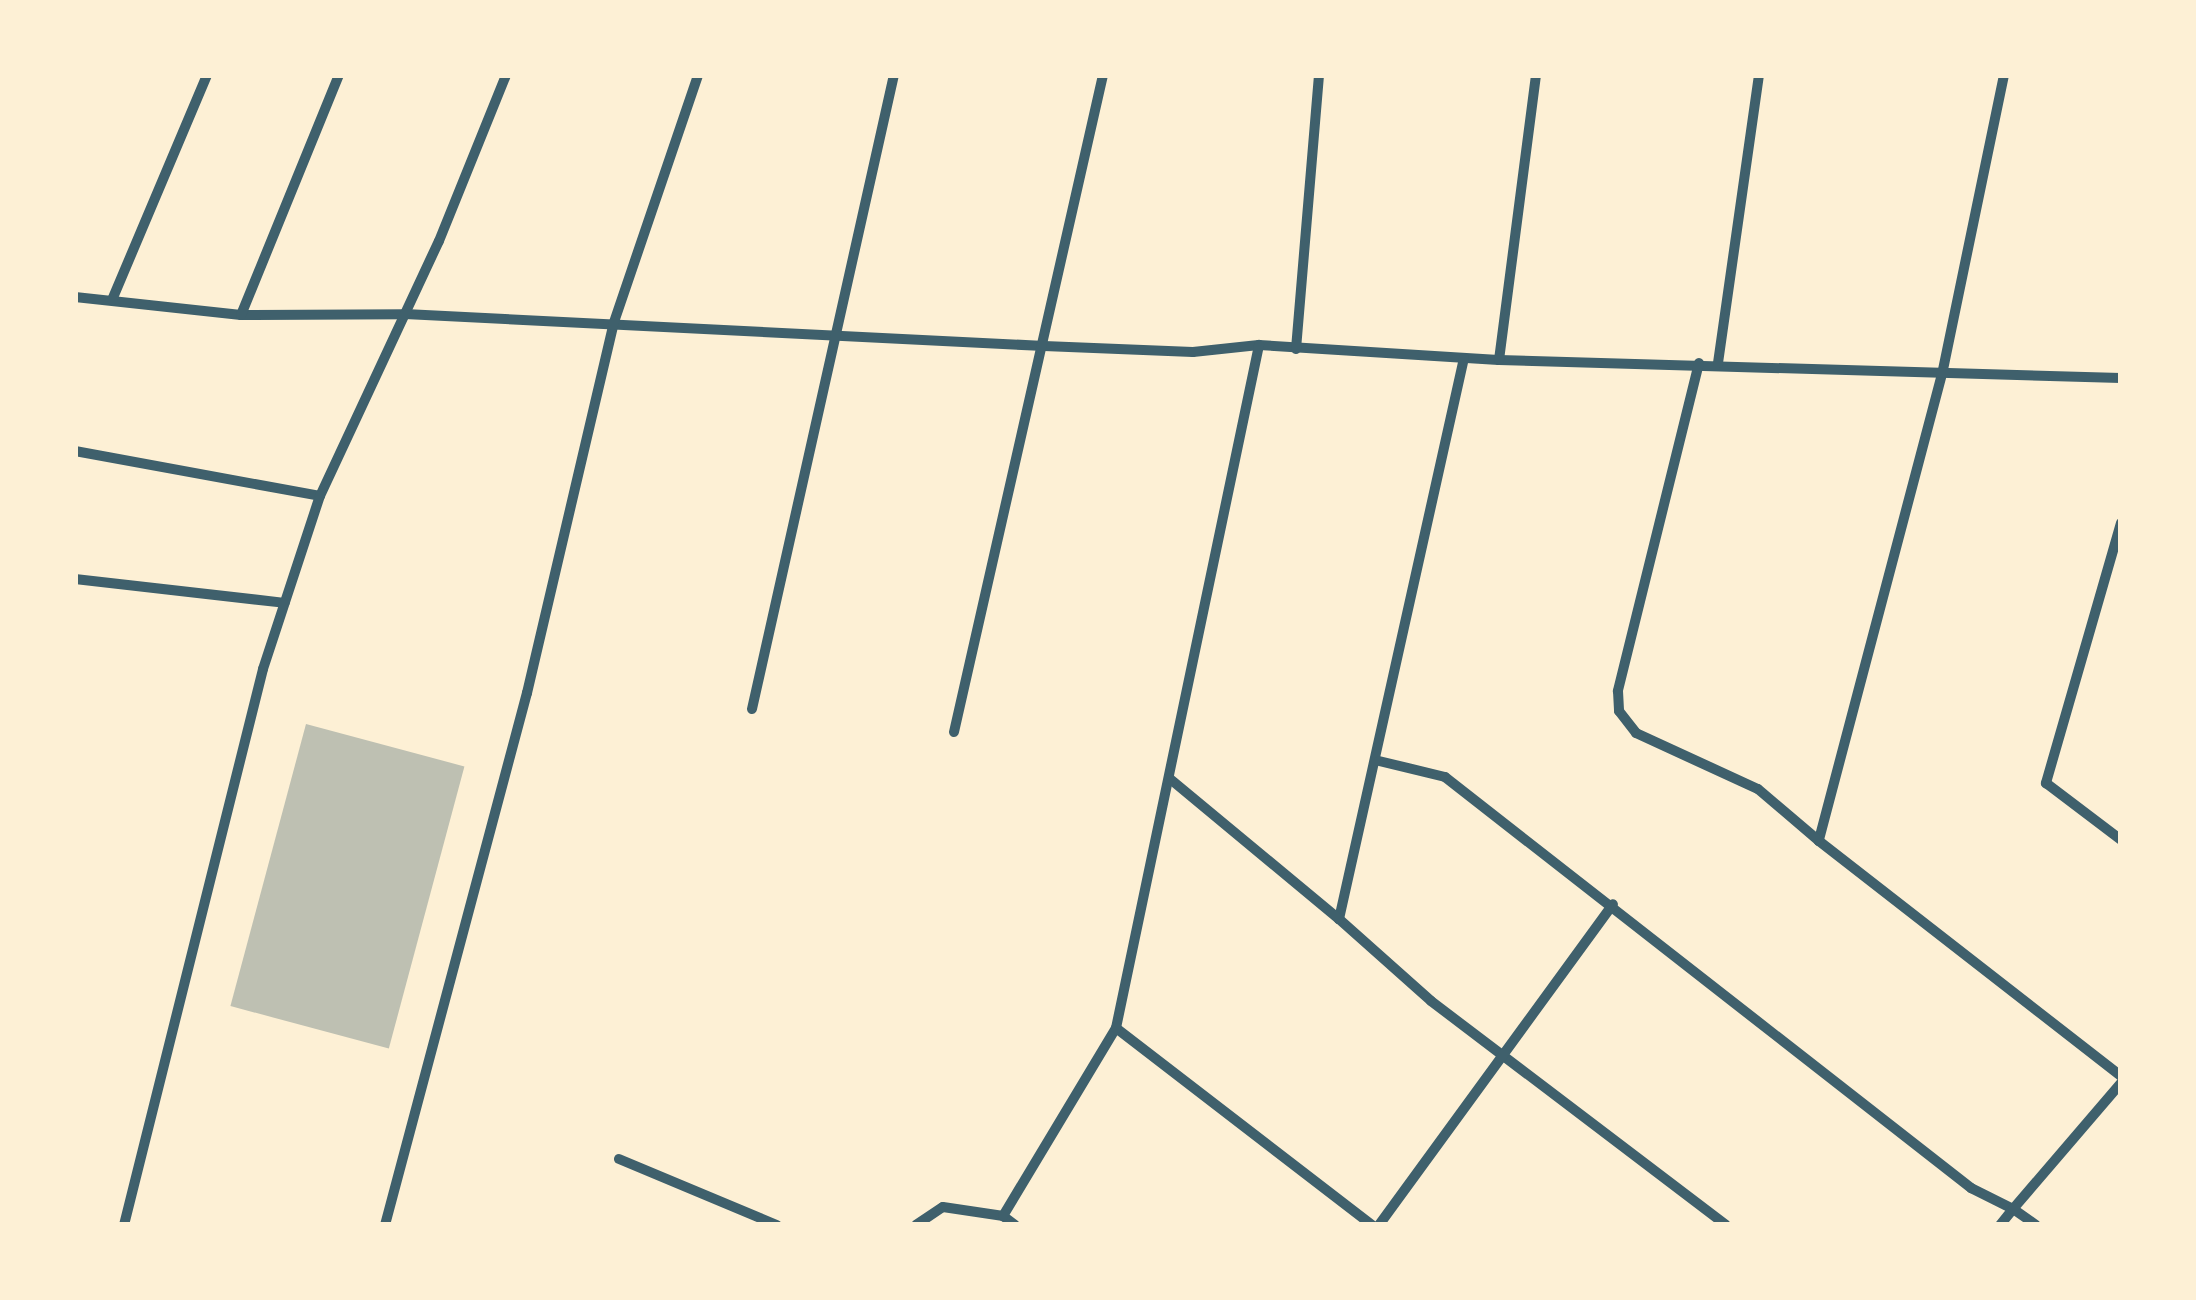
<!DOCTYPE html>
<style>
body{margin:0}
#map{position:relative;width:2196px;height:1300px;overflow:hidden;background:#fdf0d5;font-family:Barlow,sans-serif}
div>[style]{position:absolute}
.building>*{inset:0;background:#bec0b2;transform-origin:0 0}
.minor>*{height:10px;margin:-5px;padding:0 5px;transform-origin:5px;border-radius:5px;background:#3f606c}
span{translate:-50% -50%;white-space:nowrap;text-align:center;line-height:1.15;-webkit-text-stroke:8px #fdf0d5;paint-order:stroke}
.frame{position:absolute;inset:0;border:78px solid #fdf0d5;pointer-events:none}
</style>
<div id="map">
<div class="building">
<i style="left:306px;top:724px;width:164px;height:292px;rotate:15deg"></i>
</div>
<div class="minor">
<i style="left:2004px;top:75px;width:305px;rotate:101.7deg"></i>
<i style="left:1942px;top:374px;width:483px;rotate:104.8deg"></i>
<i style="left:1819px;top:841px;width:383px;rotate:37.9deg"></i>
<i style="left:75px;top:297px;width:167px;rotate:6.2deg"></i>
<i style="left:241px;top:315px;width:164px;rotate:-0.3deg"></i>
<i style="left:405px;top:314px;width:640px;rotate:2.87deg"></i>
<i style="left:1044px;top:346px;width:149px;rotate:2.3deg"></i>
<i style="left:1193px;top:352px;width:66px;rotate:-6.1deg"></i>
<i style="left:1259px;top:345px;width:240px;rotate:3.6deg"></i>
<i style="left:1499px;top:360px;width:622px;rotate:1.66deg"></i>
<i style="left:112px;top:300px;width:244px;rotate:-67.1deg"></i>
<i style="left:241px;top:315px;width:259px;rotate:-67.8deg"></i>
<i style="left:1296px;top:349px;width:275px;rotate:-85.2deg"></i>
<i style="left:1464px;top:358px;width:575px;rotate:102.56deg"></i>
<i style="left:1339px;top:919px;width:123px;rotate:41.7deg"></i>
<i style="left:1431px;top:1001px;width:370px;rotate:37.2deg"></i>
<i style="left:1499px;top:360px;width:287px;rotate:-82.6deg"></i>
<i style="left:1699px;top:363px;width:338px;rotate:103.9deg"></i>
<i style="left:1618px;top:691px;width:20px;rotate:87deg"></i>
<i style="left:1619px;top:711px;width:28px;rotate:52deg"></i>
<i style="left:1636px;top:733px;width:134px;rotate:24.7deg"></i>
<i style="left:1758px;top:789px;width:80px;rotate:40.4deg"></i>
<i style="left:1718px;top:363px;width:291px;rotate:-81.9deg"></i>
<i style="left:75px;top:451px;width:249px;rotate:10.4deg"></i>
<i style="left:2121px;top:523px;width:271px;rotate:106.1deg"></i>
<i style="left:2046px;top:783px;width:94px;rotate:37.2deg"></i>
<i style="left:75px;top:579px;width:211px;rotate:6.5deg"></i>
<i style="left:752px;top:709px;width:650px;rotate:-77.38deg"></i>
<i style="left:954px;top:732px;width:674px;rotate:-77.22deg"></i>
<i style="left:1379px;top:761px;width:68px;rotate:13.6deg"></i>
<i style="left:1445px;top:777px;width:668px;rotate:38deg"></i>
<i style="left:1971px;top:1188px;width:47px;rotate:26.6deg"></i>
<i style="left:2013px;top:1209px;width:21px;rotate:129deg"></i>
<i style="left:1169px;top:778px;width:221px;rotate:39.7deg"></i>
<i style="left:1116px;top:1028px;width:323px;rotate:37.6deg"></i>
<i style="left:619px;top:1159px;width:171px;rotate:22.7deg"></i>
<i style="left:124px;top:1225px;width:573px;rotate:-75.96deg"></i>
<i style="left:263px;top:669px;width:182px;rotate:-71.8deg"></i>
<i style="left:320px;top:496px;width:281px;rotate:-65deg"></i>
<i style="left:439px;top:241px;width:179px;rotate:-68deg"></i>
<i style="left:385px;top:1225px;width:551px;rotate:-75.06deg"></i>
<i style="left:527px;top:693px;width:378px;rotate:-76.8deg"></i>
<i style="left:613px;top:325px;width:264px;rotate:-71.2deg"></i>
<i style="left:916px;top:1225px;width:32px;rotate:-34deg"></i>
<i style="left:943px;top:1207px;width:61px;rotate:8.5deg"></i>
<i style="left:1015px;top:1225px;width:15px;rotate:-143deg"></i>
<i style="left:1003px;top:1216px;width:219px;rotate:-59deg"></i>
<i style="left:1116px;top:1028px;width:698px;rotate:-78.17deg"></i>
<i style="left:1379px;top:1225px;width:397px;rotate:-53.9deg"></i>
<i style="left:2036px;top:1225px;width:28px;rotate:-145deg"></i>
<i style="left:2013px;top:1209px;width:166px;rotate:-49.4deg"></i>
</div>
<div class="frame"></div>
</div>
